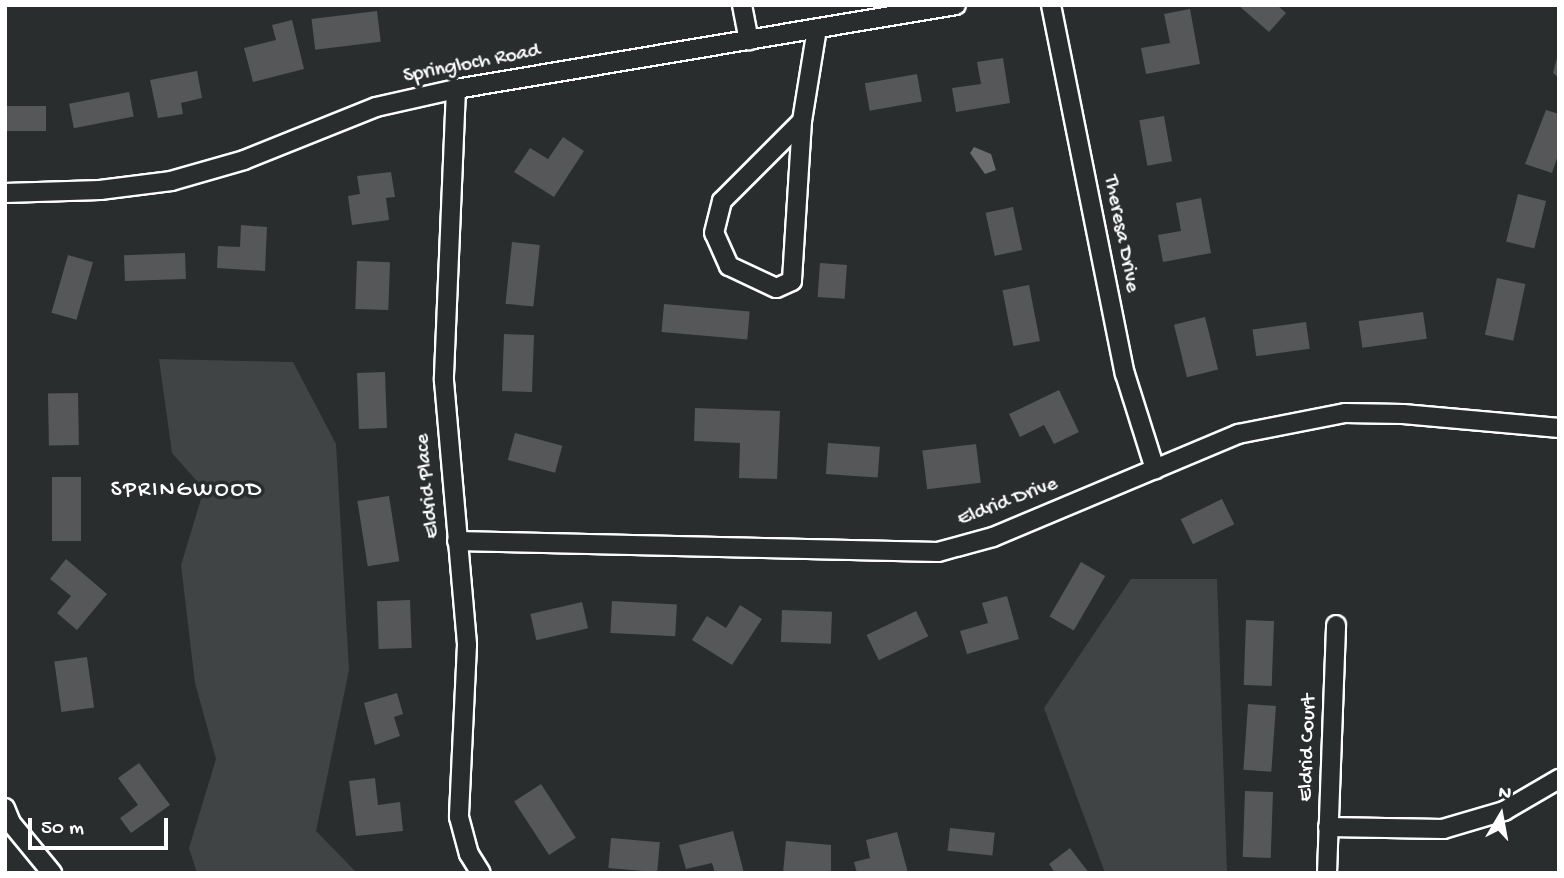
<!DOCTYPE html>
<style>
body{margin:0}
#map{position:relative;width:1564px;height:878px;overflow:hidden;background:#2a2d2e;font-family:"Gochi Hand",sans-serif}
div>[style]{position:absolute}
.green>*{inset:0;background:#414445}
.water>*{inset:0;background:#6a6c6d}
.building>*{inset:0;background:#555758;transform-origin:0 0}
.roads{filter:drop-shadow(2px 0 #fff) drop-shadow(-2px 0 #fff) drop-shadow(0 2px #fff) drop-shadow(0 -2px #fff)}
.minor>*{height:18px;margin:-9px;padding:0 9px;transform-origin:9px;border-radius:9px;background:#2a2d2e}
span{translate:-50% -50%;white-space:nowrap;text-align:center;line-height:1.15;-webkit-text-stroke:7px #2a2d2e;paint-order:stroke}
.street-label{font-size:21px;color:#fff}
.neighbourhood-label{font-size:23px;color:#fff;letter-spacing:2px}
.frame{position:absolute;inset:0;border:7px solid #fff;pointer-events:none}
.north{position:absolute;left:1466px;top:780px;width:70px;height:70px;-webkit-text-stroke:5px #2a2d2e;paint-order:stroke;rotate:10deg;font-size:19px;font-weight:700;line-height:28px;text-align:center;color:#fff}
.north::after{content:'';display:block;margin:auto;width:24px;height:32px;background:#fff;clip-path:polygon(50% 0,100% 100%,50% 72%,0 100%)}
.scale{position:absolute;left:28px;top:818px;width:140px;height:32px;box-sizing:border-box;border:4px solid #fff;border-top:0;padding-left:9px;font-size:21px;line-height:24px;white-space:nowrap;color:#fff;-webkit-text-stroke:5px #2a2d2e;paint-order:stroke}
</style>
<div id="map">
<div class="green">
<i style="clip-path:polygon(159px 359px,293px 362px,336px 444px,349px 670px,316px 831px,357px 873px,197px 873px,189px 848px,216px 759px,195px 683px,181px 565px,204px 489px,172px 453px)"></i>
<i style="clip-path:polygon(1131px 579px,1217px 579px,1227px 873px,1105px 873px,1044px 708px)"></i>
</div>
<div class="water">
<i style="clip-path:polygon(974px 147px,991px 154px,996px 170px,985px 174px,970px 153px)"></i>
</div>
<div class="building">
<i style="clip-path:polygon(1238px 5px,1277px 5px,1286px 13px,1269px 32px)"></i>
<i style="clip-path:polygon(1190px 9px,1200px 64px,1146px 74px,1141px 48px,1170px 43px,1164px 14px)"></i>
<i style="left:377px;top:11px;width:31px;height:66px;rotate:83deg"></i>
<i style="clip-path:polygon(292px 20px,304px 69px,253px 82px,244px 48px,276px 40px,272px 25px)"></i>
<i style="clip-path:polygon(1558px 54px,1559px 54px,1559px 78px,1553px 73px)"></i>
<i style="clip-path:polygon(1003px 58px,1010px 103px,956px 112px,952px 88px,981px 84px,977px 62px)"></i>
<i style="clip-path:polygon(197px 71px,202px 98px,181px 103px,183px 114px,158px 118px,150px 80px)"></i>
<i style="left:917px;top:74px;width:28px;height:53px;rotate:80deg"></i>
<i style="left:129px;top:92px;width:25px;height:61px;rotate:79deg"></i>
<i style="left:5px;top:106px;width:41px;height:25px"></i>
<i style="clip-path:polygon(1546px 110px,1559px 114px,1559px 152px,1552px 173px,1525px 164px)"></i>
<i style="left:1164px;top:116px;width:46px;height:25px;rotate:80deg"></i>
<i style="clip-path:polygon(563px 137px,584px 151px,554px 197px,514px 172px,530px 148px,548px 159px)"></i>
<i style="clip-path:polygon(391px 172px,395px 197px,386px 198px,389px 220px,352px 225px,348px 196px,360px 194px,357px 176px)"></i>
<i style="left:1518px;top:194px;width:29px;height:49px;rotate:14deg"></i>
<i style="clip-path:polygon(1201px 198px,1211px 253px,1163px 262px,1158px 235px,1181px 231px,1176px 203px)"></i>
<i style="left:1013px;top:207px;width:44px;height:28px;rotate:78deg"></i>
<i style="clip-path:polygon(241px 225px,267px 227px,265px 271px,217px 268px,218px 246px,240px 247px)"></i>
<i style="left:512px;top:242px;width:28px;height:62px;rotate:6deg"></i>
<i style="left:185px;top:253px;width:26px;height:61px;rotate:88deg"></i>
<i style="left:68px;top:255px;width:26px;height:60px;rotate:16deg"></i>
<i style="left:357px;top:261px;width:33px;height:48px;rotate:2deg"></i>
<i style="left:820px;top:263px;width:27px;height:34px;rotate:4deg"></i>
<i style="left:1497px;top:278px;width:29px;height:58px;rotate:12deg"></i>
<i style="left:1029px;top:285px;width:57px;height:27px;rotate:79deg"></i>
<i style="left:664px;top:304px;width:86px;height:28px;rotate:5deg"></i>
<i style="left:1423px;top:312px;width:27px;height:65px;rotate:82deg"></i>
<i style="left:1205px;top:317px;width:54px;height:32px;rotate:76deg"></i>
<i style="left:1306px;top:322px;width:27px;height:54px;rotate:82deg"></i>
<i style="left:504px;top:334px;width:30px;height:57px;rotate:2deg"></i>
<i style="left:385px;top:372px;width:56px;height:28px;rotate:88deg"></i>
<i style="clip-path:polygon(1059px 390px,1079px 432px,1054px 444px,1044px 425px,1020px 437px,1009px 414px)"></i>
<i style="left:78px;top:393px;width:52px;height:30px;rotate:89deg"></i>
<i style="clip-path:polygon(695px 408px,780px 411px,777px 479px,739px 478px,740px 443px,694px 441px)"></i>
<i style="left:515px;top:433px;width:49px;height:28px;rotate:15deg"></i>
<i style="left:828px;top:443px;width:52px;height:31px;rotate:4deg"></i>
<i style="left:976px;top:444px;width:39px;height:54px;rotate:83deg"></i>
<i style="left:52px;top:477px;width:29px;height:64px"></i>
<i style="left:389px;top:496px;width:66px;height:32px;rotate:81deg"></i>
<i style="left:1222px;top:499px;width:28px;height:46px;rotate:64deg"></i>
<i style="clip-path:polygon(66px 559px,107px 594px,77px 630px,57px 613px,71px 596px,50px 579px)"></i>
<i style="left:1081px;top:562px;width:28px;height:63px;rotate:30deg"></i>
<i style="clip-path:polygon(1007px 596px,1019px 639px,967px 654px,960px 631px,988px 623px,982px 603px)"></i>
<i style="left:410px;top:600px;width:48px;height:33px;rotate:88deg"></i>
<i style="left:612px;top:601px;width:65px;height:32px;rotate:3deg"></i>
<i style="left:582px;top:602px;width:27px;height:53px;rotate:77deg"></i>
<i style="clip-path:polygon(740px 605px,762px 619px,732px 665px,692px 640px,707px 616px,726px 628px)"></i>
<i style="left:782px;top:610px;width:50px;height:32px;rotate:2deg"></i>
<i style="left:916px;top:611px;width:28px;height:55px;rotate:64deg"></i>
<i style="left:1246px;top:620px;width:28px;height:65px;rotate:2deg"></i>
<i style="left:87px;top:657px;width:51px;height:33px;rotate:82deg"></i>
<i style="clip-path:polygon(397px 693px,403px 714px,394px 717px,400px 736px,375px 745px,364px 703px)"></i>
<i style="left:1248px;top:704px;width:28px;height:66px;rotate:4deg"></i>
<i style="clip-path:polygon(139px 763px,170px 805px,131px 833px,120px 818px,138px 805px,118px 778px)"></i>
<i style="clip-path:polygon(375px 778px,378px 805px,400px 802px,403px 831px,356px 836px,349px 781px)"></i>
<i style="left:541px;top:784px;width:64px;height:32px;rotate:57deg"></i>
<i style="left:1245px;top:791px;width:28px;height:66px;rotate:2deg"></i>
<i style="left:950px;top:828px;width:45px;height:23px;rotate:6deg"></i>
<i style="clip-path:polygon(733px 831px,744px 873px,715px 873px,712px 863px,686px 869px,679px 845px)"></i>
<i style="clip-path:polygon(897px 832px,908px 873px,857px 873px,854px 862px,870px 858px,866px 840px)"></i>
<i style="left:611px;top:838px;width:49px;height:30px;rotate:5deg"></i>
<i style="clip-path:polygon(786px 841px,831px 845px,831px 873px,783px 873px)"></i>
<i style="clip-path:polygon(1070px 848px,1089px 873px,1055px 873px,1049px 864px)"></i>
</div>
<div class="roads">
<div class="minor">
<i style="left:742px;top:5px;width:36px;rotate:79deg"></i>
<i style="left:1051px;top:5px;width:376px;rotate:78.7deg"></i>
<i style="left:1125px;top:374px;width:100px;rotate:72.5deg"></i>
<i style="left:456px;top:89px;width:292px;rotate:92.4deg"></i>
<i style="left:444px;top:381px;width:265px;rotate:85deg"></i>
<i style="left:467px;top:645px;width:172px;rotate:92.7deg"></i>
<i style="left:459px;top:817px;width:38px;rotate:75deg"></i>
<i style="left:469px;top:854px;width:22px;rotate:58deg"></i>
<i style="left:802px;top:121px;width:160px;rotate:93.6deg"></i>
<i style="left:792px;top:281px;width:17px;rotate:156deg"></i>
<i style="left:776px;top:288px;width:52px;rotate:-154.9deg"></i>
<i style="left:729px;top:266px;width:36px;rotate:-114deg"></i>
<i style="left:714px;top:233px;width:33px;rotate:-76deg"></i>
<i style="left:722px;top:201px;width:113px;rotate:-45deg"></i>
<i style="left:802px;top:121px;width:94px;rotate:-80.8deg"></i>
<i style="left:5px;top:193px;width:95px;rotate:-1.8deg"></i>
<i style="left:100px;top:190px;width:72px;rotate:-7.2deg"></i>
<i style="left:171px;top:181px;width:76px;rotate:-16deg"></i>
<i style="left:244px;top:160px;width:142px;rotate:-21.9deg"></i>
<i style="left:376px;top:107px;width:82px;rotate:-12.7deg"></i>
<i style="left:456px;top:89px;width:507px;rotate:-9.54deg"></i>
<i style="left:457px;top:541px;width:481px;rotate:1.3deg"></i>
<i style="left:938px;top:552px;width:57px;rotate:-15.3deg"></i>
<i style="left:993px;top:537px;width:266px;rotate:-22.8deg"></i>
<i style="left:1238px;top:434px;width:109px;rotate:-11.1deg"></i>
<i style="left:1345px;top:413px;width:58px;rotate:1deg"></i>
<i style="left:1403px;top:414px;width:157px;rotate:5.1deg"></i>
<i style="left:5px;top:808px;width:16px;rotate:68deg"></i>
<i style="left:11px;top:823px;width:65px;rotate:50.6deg"></i>
<i style="left:1328px;top:827px;width:115px;rotate:1deg"></i>
<i style="left:1443px;top:829px;width:64px;rotate:-16.4deg"></i>
<i style="left:1504px;top:811px;width:64px;rotate:-30.2deg"></i>
<i style="left:1327px;top:873px;width:248px;rotate:-87.9deg"></i>
</div>
</div>
<div class="street-label">
<span style="left:472px;top:65px;rotate:-11deg">Springloch Road</span>
<span style="left:1120px;top:234px;rotate:79deg">Theresa Drive</span>
<span style="left:429px;top:486px;rotate:-96deg">Eldrid Place</span>
<span style="left:1008px;top:503px;rotate:-21deg">Eldrid Drive</span>
<span style="left:1309px;top:748px;rotate:-88deg">Eldrid Court</span>
</div>
<div class="neighbourhood-label">
<span style="left:187px;top:491px">SPRINGWOOD</span>
</div>
<div class="frame"></div>
<div class="north">N</div>
<div class="scale">50 m</div>
</div>
